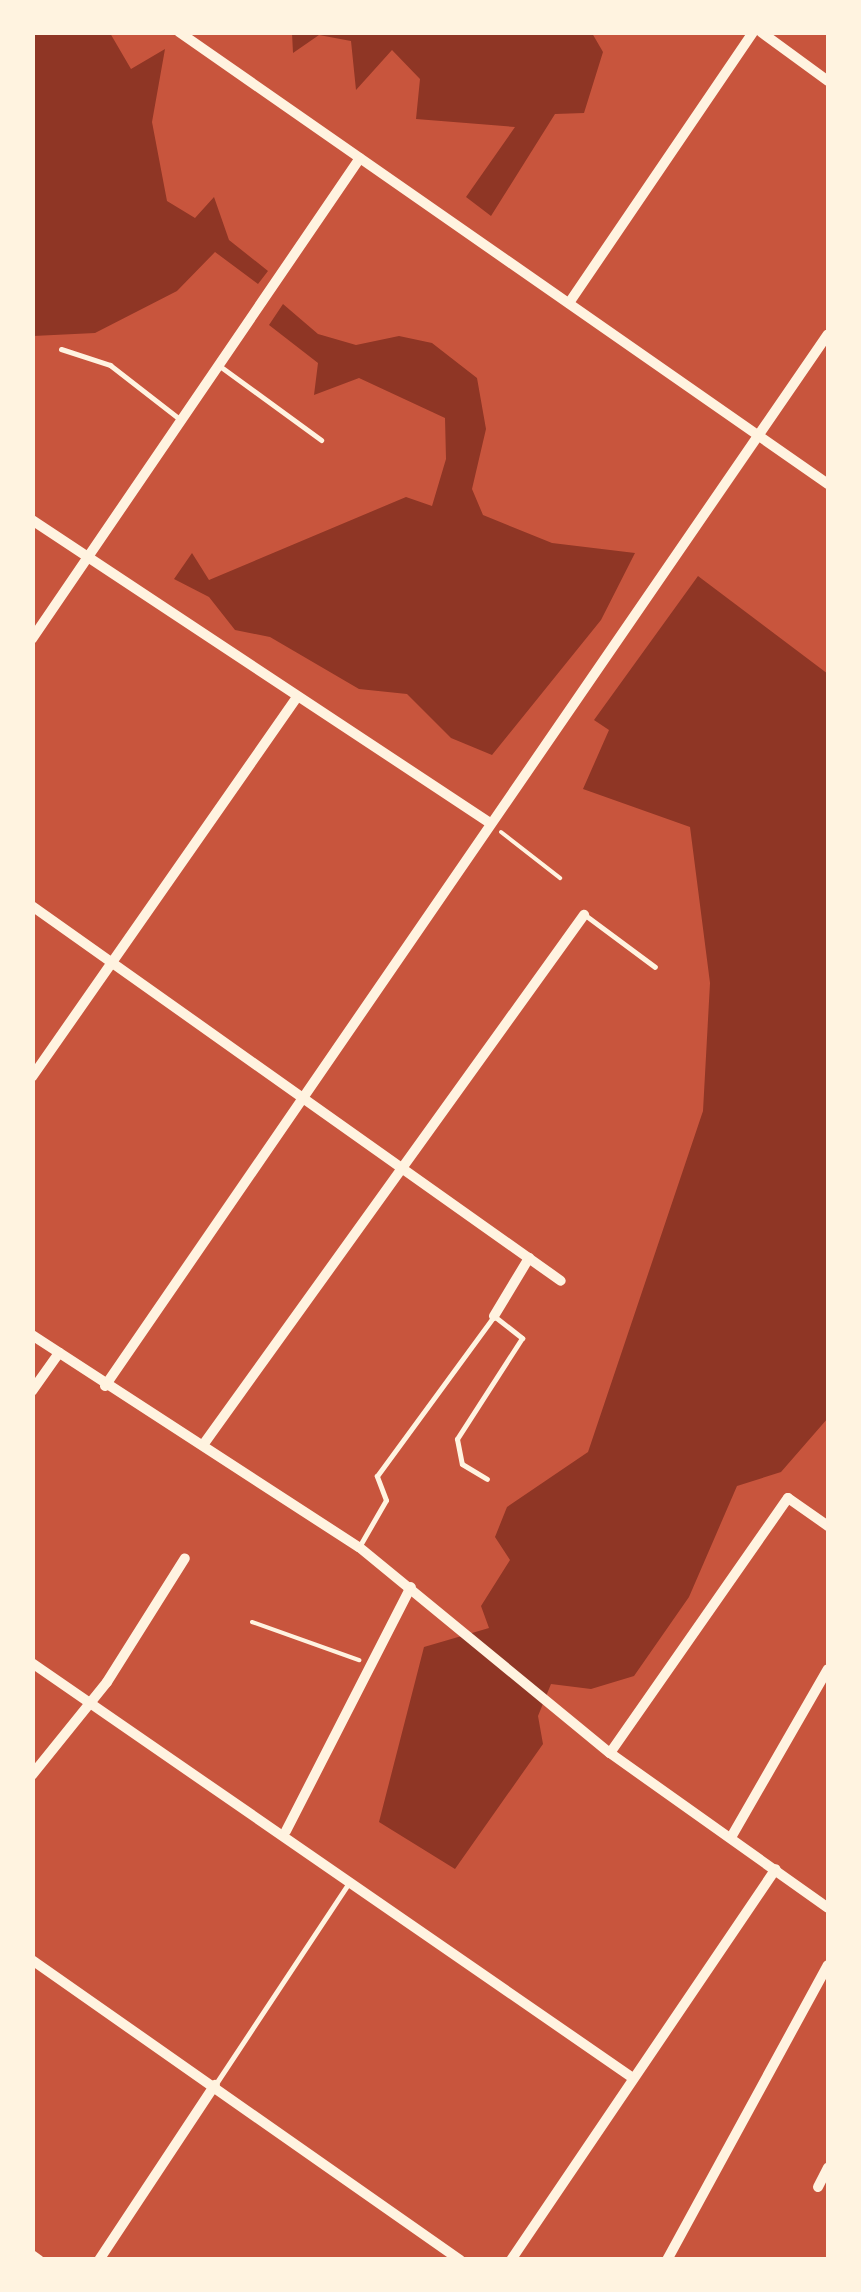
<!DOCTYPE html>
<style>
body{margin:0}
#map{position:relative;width:861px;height:2292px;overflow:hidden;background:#c8553d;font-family:"Asap Condensed",sans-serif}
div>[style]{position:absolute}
.water>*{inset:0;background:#8f3625}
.path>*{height:4px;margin:-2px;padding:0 2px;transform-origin:2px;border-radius:2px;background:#fff3e0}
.service>*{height:5px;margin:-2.5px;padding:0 2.5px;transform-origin:2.5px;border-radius:2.5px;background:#fff3e0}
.minor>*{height:10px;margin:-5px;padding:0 5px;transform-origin:5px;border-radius:5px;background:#fff3e0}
span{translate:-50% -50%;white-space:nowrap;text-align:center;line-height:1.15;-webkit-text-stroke:10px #fff3e0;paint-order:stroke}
.frame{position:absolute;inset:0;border:35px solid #fff3e0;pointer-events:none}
</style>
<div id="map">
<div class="water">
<i style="clip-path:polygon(33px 32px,110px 33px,131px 69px,165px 49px,152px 122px,167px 201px,195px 218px,214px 197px,229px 240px,268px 271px,258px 284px,215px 252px,177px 291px,95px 333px,33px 336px)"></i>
<i style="clip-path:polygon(292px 33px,592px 33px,603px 52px,584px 113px,555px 114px,491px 216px,466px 197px,515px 127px,416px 119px,420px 79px,392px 50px,356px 90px,351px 41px,319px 35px,293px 53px)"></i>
<i style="clip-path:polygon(283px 304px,318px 334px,356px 345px,399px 336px,432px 343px,477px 378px,486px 429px,472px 489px,483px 515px,552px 543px,635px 553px,601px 620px,492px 755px,451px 738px,407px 694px,359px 689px,270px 637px,235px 630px,209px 597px,174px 579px,192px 553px,209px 580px,406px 497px,432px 506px,446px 459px,445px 418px,359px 378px,314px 395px,318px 363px,269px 325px)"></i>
<i style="clip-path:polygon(698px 576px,828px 674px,828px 1418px,781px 1472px,737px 1486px,689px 1597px,634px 1676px,591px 1689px,551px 1684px,538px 1716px,543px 1744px,455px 1869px,379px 1822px,424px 1647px,489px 1628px,481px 1606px,510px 1560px,495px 1537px,507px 1507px,588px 1452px,703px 1111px,710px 983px,690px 827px,583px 789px,609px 730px,594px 720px)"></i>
</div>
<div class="path">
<i style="left:501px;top:832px;width:75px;rotate:37.9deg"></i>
<i style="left:252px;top:1622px;width:114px;rotate:19.6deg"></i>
</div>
<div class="service">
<i style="left:61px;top:349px;width:52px;rotate:18.1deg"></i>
<i style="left:110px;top:365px;width:90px;rotate:37.8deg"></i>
<i style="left:221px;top:367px;width:124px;rotate:36.1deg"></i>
<i style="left:585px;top:915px;width:87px;rotate:36.6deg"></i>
<i style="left:359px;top:1547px;width:54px;rotate:-60.1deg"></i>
<i style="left:386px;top:1500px;width:26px;rotate:-111deg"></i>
<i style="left:377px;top:1476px;width:198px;rotate:-53.8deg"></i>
<i style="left:494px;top:1316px;width:36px;rotate:38deg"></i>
<i style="left:522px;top:1338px;width:120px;rotate:122.8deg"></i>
<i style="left:457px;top:1439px;width:25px;rotate:79deg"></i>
<i style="left:462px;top:1464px;width:29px;rotate:31deg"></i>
<i style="left:215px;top:2085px;width:241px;rotate:-56.5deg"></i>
</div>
<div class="minor">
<i style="left:179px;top:32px;width:791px;rotate:34.86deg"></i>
<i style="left:761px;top:32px;width:83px;rotate:36.2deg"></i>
<i style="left:569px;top:303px;width:328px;rotate:-55.8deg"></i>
<i style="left:32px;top:520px;width:546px;rotate:33.49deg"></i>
<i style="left:32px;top:639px;width:582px;rotate:-55.71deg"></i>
<i style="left:32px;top:906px;width:648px;rotate:35.33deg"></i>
<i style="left:32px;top:1077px;width:461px;rotate:-55.1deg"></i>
<i style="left:494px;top:1316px;width:68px;rotate:-58.9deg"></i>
<i style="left:32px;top:1335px;width:390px;rotate:33deg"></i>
<i style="left:359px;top:1547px;width:325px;rotate:39.4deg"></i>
<i style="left:610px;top:1753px;width:267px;rotate:35.4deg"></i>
<i style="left:105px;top:1386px;width:1276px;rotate:-55.5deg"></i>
<i style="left:32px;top:1391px;width:47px;rotate:-54.6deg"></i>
<i style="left:203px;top:1445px;width:653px;rotate:-54.29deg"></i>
<i style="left:32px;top:1663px;width:730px;rotate:34.63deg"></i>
<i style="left:610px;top:1753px;width:311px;rotate:-55.1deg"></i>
<i style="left:788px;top:1498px;width:49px;rotate:35deg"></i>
<i style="left:32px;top:1775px;width:119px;rotate:-51.1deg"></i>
<i style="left:107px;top:1682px;width:146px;rotate:-57.8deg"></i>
<i style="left:286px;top:1831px;width:274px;rotate:-62.9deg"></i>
<i style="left:733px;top:1834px;width:190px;rotate:-60.1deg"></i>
<i style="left:32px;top:1960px;width:523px;rotate:35.03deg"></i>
<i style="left:818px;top:2187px;width:22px;rotate:-63deg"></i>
<i style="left:32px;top:2255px;width:9px;rotate:36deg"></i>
<i style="left:99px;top:2260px;width:210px;rotate:-56.5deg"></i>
<i style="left:511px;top:2260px;width:472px;rotate:-55.9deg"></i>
<i style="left:667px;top:2260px;width:336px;rotate:-61.4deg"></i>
</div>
<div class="frame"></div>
</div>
